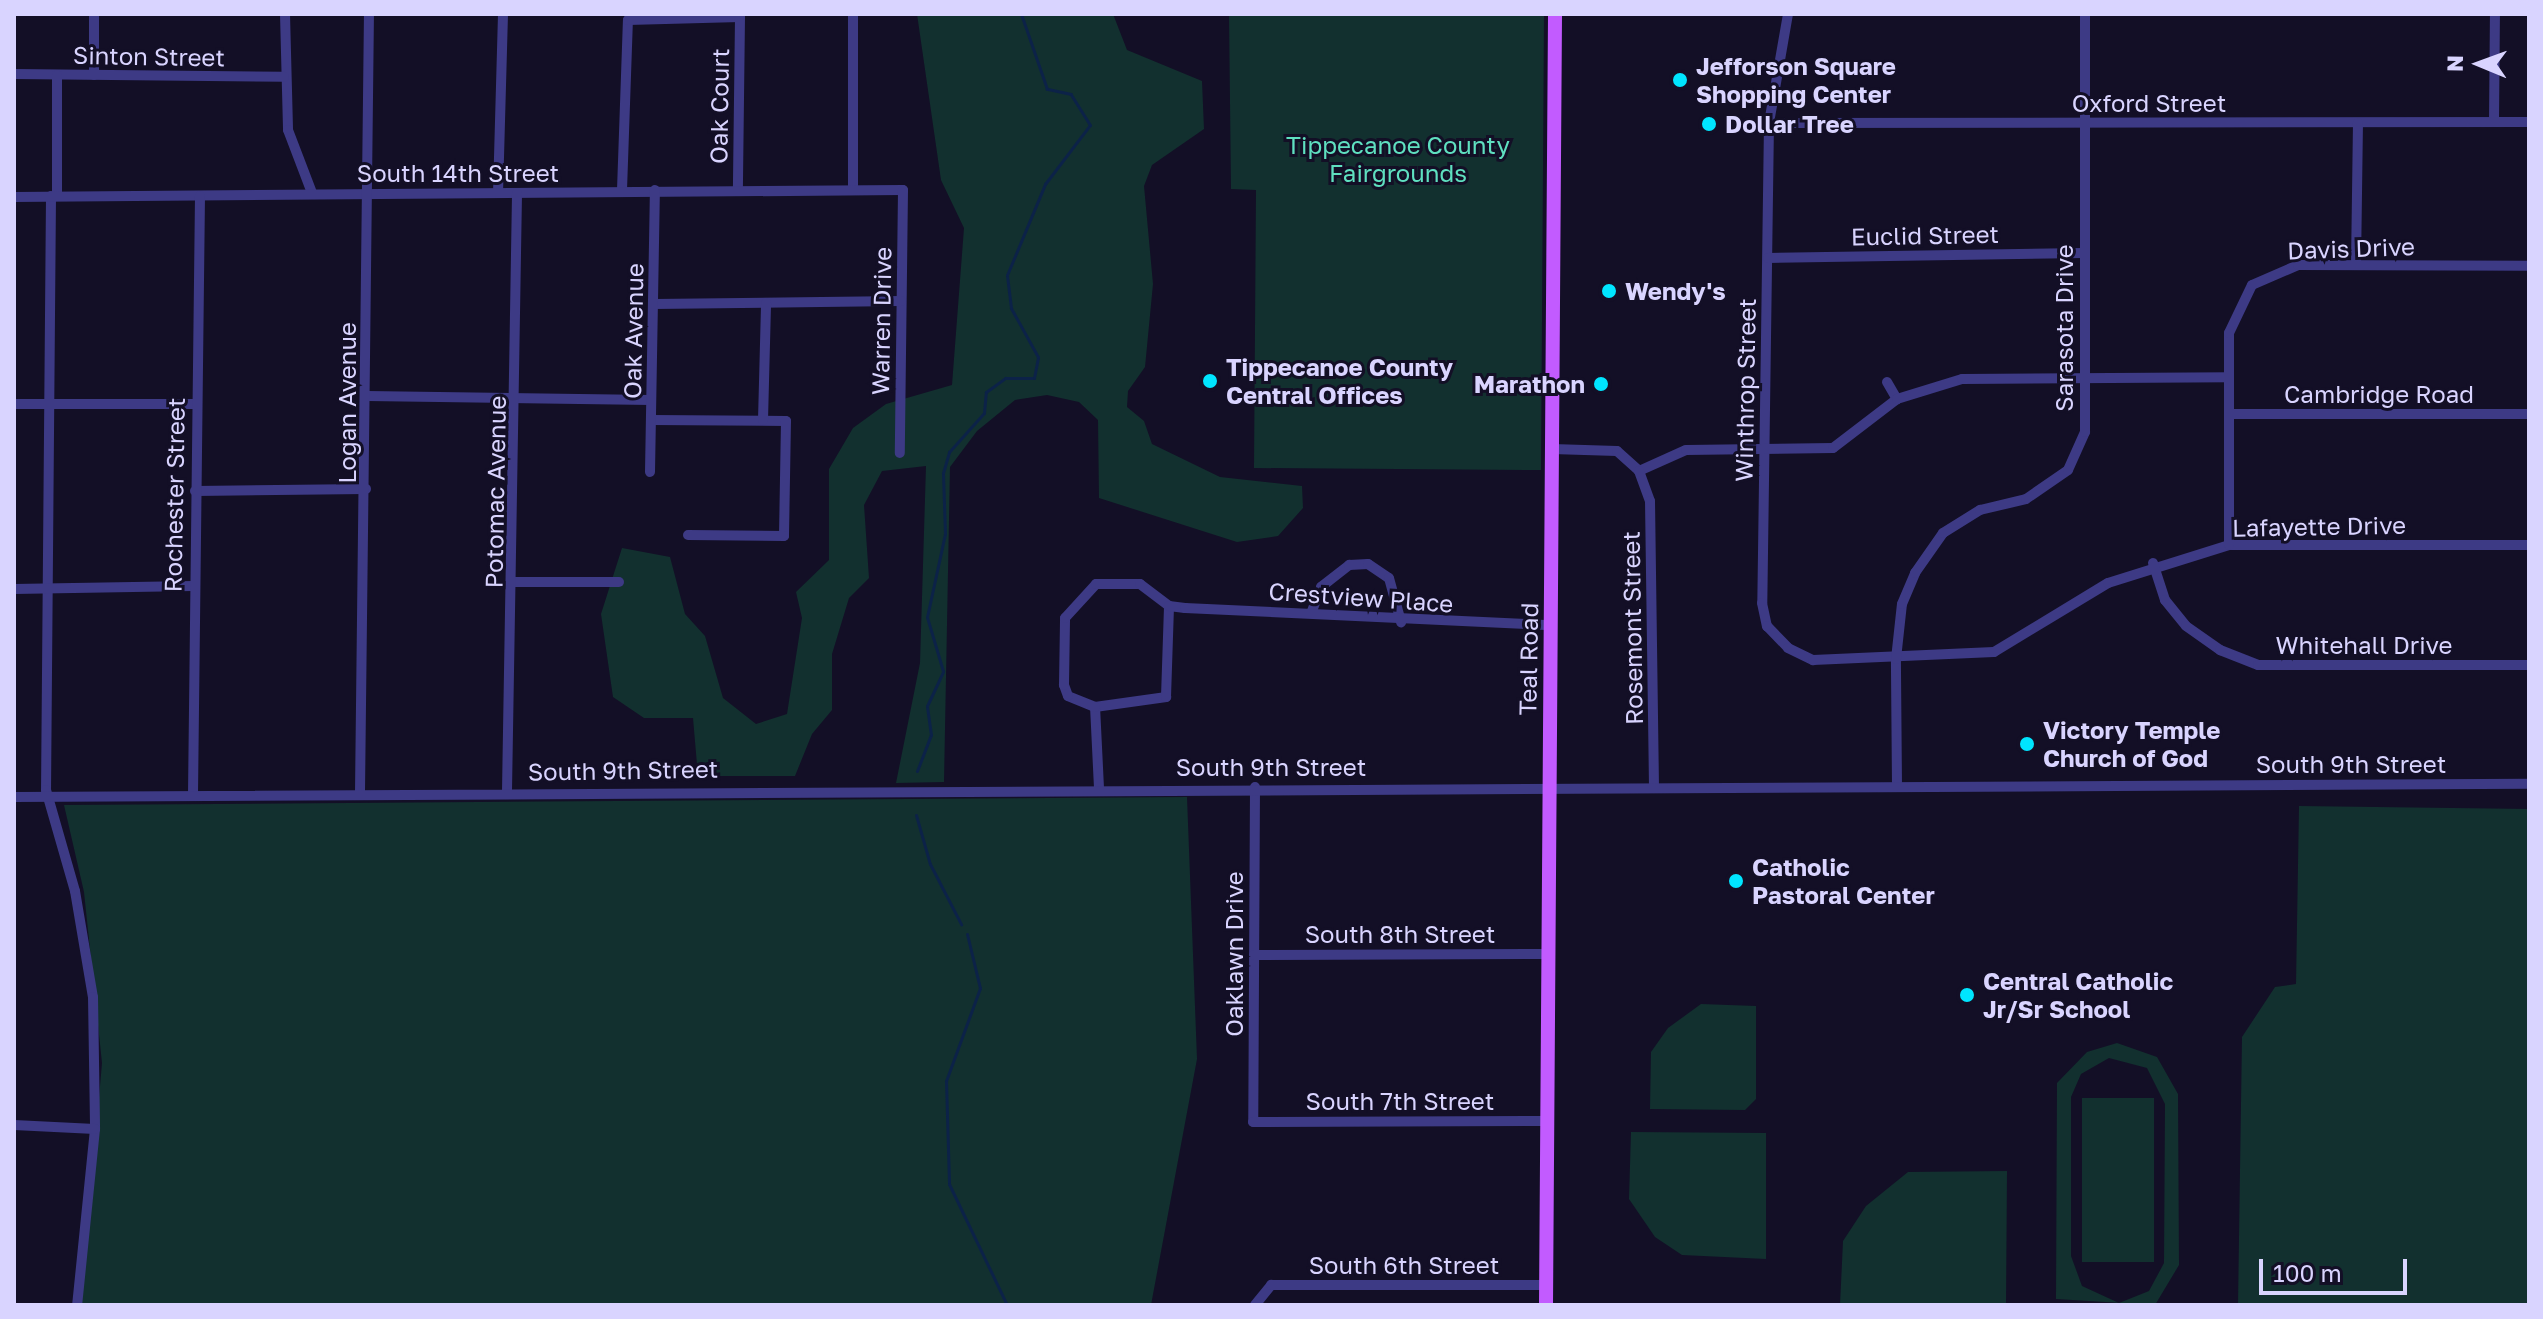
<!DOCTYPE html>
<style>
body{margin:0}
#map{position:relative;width:2543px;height:1319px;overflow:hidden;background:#130f26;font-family:"Golos Text",sans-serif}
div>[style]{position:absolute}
.green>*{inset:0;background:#12302f;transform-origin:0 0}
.stream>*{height:3px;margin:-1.5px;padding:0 1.5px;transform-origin:1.5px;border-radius:1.5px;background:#0c2248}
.minor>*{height:10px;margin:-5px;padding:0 5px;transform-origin:5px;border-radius:5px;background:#3d3a85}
.major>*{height:14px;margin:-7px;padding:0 7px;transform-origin:7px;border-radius:7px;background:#c25bff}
.dots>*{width:22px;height:22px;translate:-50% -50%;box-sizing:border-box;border:4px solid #130f26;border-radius:50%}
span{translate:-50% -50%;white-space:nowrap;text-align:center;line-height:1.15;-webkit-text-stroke:6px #130f26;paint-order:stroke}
.street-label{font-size:24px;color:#d9d4ff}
.poi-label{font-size:24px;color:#d9d4ff;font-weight:700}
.left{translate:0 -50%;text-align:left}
.right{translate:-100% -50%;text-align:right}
.park-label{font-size:24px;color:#5fe0c0}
.frame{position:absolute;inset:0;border:16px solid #d9d4ff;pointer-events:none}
.north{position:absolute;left:2439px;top:24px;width:80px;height:80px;-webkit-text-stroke:6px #130f26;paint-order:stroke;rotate:271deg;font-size:22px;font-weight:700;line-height:32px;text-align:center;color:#d9d4ff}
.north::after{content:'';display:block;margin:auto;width:28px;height:36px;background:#d9d4ff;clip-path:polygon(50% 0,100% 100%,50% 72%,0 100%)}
.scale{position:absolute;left:2259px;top:1259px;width:148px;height:36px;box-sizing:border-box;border:4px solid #d9d4ff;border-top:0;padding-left:10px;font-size:24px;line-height:28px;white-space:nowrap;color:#d9d4ff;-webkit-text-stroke:6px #130f26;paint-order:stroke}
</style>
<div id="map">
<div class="green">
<i style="clip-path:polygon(917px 14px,1113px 14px,1127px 50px,1202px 81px,1204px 129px,1152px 165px,1144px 186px,1153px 284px,1145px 367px,1128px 391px,1127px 407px,1144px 421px,1152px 444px,1220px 477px,1302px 486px,1303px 508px,1278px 536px,1237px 542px,1099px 498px,1098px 420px,1079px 402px,1047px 395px,1015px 400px,977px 431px,950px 467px,944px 782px,896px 783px,920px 663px,926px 466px,882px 471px,864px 505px,869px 578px,849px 598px,832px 654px,832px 710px,812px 734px,795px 776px,698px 776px,693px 718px,644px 718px,613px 697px,601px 614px,622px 548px,670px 557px,685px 614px,705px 636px,723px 698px,756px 724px,787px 714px,802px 618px,796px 592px,829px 560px,829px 469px,853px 428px,886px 404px,952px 385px,964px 228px,941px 180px)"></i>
<i style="clip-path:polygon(1229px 14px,1544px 14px,1541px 470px,1254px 468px,1256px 190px,1231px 189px)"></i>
<i style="clip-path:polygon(1187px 797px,1197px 1059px,1151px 1305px,81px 1305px,102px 1063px,84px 892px,64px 805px)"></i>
<i style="clip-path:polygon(2299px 806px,2529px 809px,2529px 1305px,2238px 1305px,2242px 1037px,2275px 987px,2296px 984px)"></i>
<i style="clip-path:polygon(1701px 1004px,1756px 1006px,1756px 1099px,1745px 1110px,1650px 1109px,1651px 1052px,1668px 1028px)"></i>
<i style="clip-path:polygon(evenodd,2117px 1043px,2157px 1057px,2178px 1094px,2179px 1265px,2155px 1305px,2056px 1299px,2057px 1083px,2087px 1052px,2117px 1043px,2109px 1058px,2147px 1068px,2165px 1104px,2164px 1263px,2149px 1291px,2119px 1303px,2082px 1286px,2071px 1256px,2071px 1097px,2081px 1074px,2109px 1058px)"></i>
<i style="left:2082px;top:1098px;width:72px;height:164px"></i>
<i style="clip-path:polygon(1631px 1132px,1766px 1133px,1766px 1259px,1682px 1255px,1655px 1237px,1629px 1199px)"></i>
<i style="clip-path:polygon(2007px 1171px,2006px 1305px,1840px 1305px,1843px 1241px,1866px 1206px,1908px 1172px)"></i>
</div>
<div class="stream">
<i style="left:917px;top:771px;width:39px;rotate:-69deg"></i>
<i style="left:931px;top:735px;width:29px;rotate:-98deg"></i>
<i style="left:927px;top:706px;width:38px;rotate:-65deg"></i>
<i style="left:943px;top:671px;width:56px;rotate:-106.5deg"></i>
<i style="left:927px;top:617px;width:85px;rotate:-77.8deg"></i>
<i style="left:945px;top:534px;width:61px;rotate:-91.9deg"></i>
<i style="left:943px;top:473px;width:22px;rotate:-74deg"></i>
<i style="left:949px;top:452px;width:52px;rotate:-48.1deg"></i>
<i style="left:984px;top:413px;width:21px;rotate:-85deg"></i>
<i style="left:986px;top:392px;width:24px;rotate:-36deg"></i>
<i style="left:1005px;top:378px;width:29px"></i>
<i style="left:1034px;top:378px;width:21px;rotate:-79deg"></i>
<i style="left:1038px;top:357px;width:56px;rotate:-118.9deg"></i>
<i style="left:1011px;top:308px;width:33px;rotate:-97deg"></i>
<i style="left:1007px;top:275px;width:99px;rotate:-67.3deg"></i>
<i style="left:1045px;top:184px;width:74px;rotate:-52.7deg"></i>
<i style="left:1090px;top:125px;width:36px;rotate:-122deg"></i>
<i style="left:1071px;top:94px;width:25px;rotate:-168deg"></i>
<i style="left:1047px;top:89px;width:79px;rotate:-109.1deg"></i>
<i style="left:916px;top:815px;width:51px;rotate:74.1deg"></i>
<i style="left:930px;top:864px;width:68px;rotate:62.7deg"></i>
<i style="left:967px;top:934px;width:56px;rotate:76.5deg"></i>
<i style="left:980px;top:988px;width:99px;rotate:110.1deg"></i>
<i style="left:946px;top:1081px;width:103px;rotate:88.3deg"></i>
<i style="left:949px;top:1184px;width:134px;rotate:64.4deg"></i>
</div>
<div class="minor">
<i style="left:94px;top:14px;width:61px;rotate:90deg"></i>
<i style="left:285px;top:14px;width:116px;rotate:88.5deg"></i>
<i style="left:288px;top:130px;width:67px;rotate:69.1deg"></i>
<i style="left:853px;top:14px;width:175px;rotate:90deg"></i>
<i style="left:1788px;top:14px;width:111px;rotate:99.9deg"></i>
<i style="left:1769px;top:123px;width:480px;rotate:90.8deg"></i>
<i style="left:1762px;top:603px;width:24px;rotate:78deg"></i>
<i style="left:1767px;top:626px;width:30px;rotate:46deg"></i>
<i style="left:1788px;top:648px;width:28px;rotate:26deg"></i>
<i style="left:1813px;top:660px;width:181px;rotate:-2.5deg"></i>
<i style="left:1994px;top:652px;width:133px;rotate:-31.2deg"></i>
<i style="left:2108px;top:583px;width:127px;rotate:-17.4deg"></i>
<i style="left:2229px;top:545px;width:300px"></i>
<i style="left:14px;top:74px;width:270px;rotate:0.6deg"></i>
<i style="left:2494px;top:122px;width:108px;rotate:-89.5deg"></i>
<i style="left:1769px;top:123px;width:760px;rotate:-0.08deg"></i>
<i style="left:622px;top:190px;width:170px;rotate:-88deg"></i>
<i style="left:628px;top:20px;width:112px;rotate:-1.5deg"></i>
<i style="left:740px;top:17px;width:173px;rotate:90.7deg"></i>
<i style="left:498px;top:193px;width:179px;rotate:-88.4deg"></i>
<i style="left:51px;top:196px;width:594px;rotate:90.48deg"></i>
<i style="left:46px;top:790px;width:105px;rotate:74deg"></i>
<i style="left:75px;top:891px;width:108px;rotate:80.4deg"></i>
<i style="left:93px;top:997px;width:132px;rotate:89.1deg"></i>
<i style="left:95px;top:1129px;width:177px;rotate:95.8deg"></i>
<i style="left:57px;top:196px;width:121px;rotate:-90deg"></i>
<i style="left:14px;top:197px;width:889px;rotate:-0.45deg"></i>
<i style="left:903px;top:190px;width:263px;rotate:90.7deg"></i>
<i style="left:1768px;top:258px;width:315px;rotate:-0.9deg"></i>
<i style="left:2356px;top:265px;width:142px;rotate:-89.2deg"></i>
<i style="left:654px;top:304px;width:247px;rotate:-0.7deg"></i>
<i style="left:1887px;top:382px;width:20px;rotate:60deg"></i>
<i style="left:367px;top:396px;width:284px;rotate:0.8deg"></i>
<i style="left:14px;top:404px;width:181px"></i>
<i style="left:2229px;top:414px;width:300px"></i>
<i style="left:651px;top:420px;width:135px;rotate:0.4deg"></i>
<i style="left:786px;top:421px;width:115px;rotate:91deg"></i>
<i style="left:784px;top:536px;width:96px;rotate:-179.4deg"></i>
<i style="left:763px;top:420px;width:117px;rotate:-88.5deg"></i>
<i style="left:1552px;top:449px;width:65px;rotate:1.8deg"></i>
<i style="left:1617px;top:451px;width:30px;rotate:42deg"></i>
<i style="left:1639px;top:471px;width:51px;rotate:-24.1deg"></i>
<i style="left:1686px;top:450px;width:147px;rotate:-0.8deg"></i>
<i style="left:1833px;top:448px;width:81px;rotate:-37.4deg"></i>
<i style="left:1897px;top:399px;width:68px;rotate:-17.1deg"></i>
<i style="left:1962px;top:379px;width:267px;rotate:-0.4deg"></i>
<i style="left:1639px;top:471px;width:32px;rotate:70deg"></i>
<i style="left:1650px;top:501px;width:285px;rotate:89.2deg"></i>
<i style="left:650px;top:472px;width:282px;rotate:-89deg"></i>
<i style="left:195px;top:491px;width:171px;rotate:-0.7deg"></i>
<i style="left:2229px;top:545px;width:212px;rotate:-90deg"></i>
<i style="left:2229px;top:333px;width:53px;rotate:-64.4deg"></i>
<i style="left:2252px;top:285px;width:50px;rotate:-23.5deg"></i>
<i style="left:2298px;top:265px;width:231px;rotate:0.2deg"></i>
<i style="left:2153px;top:563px;width:39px;rotate:72deg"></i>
<i style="left:2165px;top:600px;width:33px;rotate:51deg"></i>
<i style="left:2186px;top:626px;width:42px;rotate:35.2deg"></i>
<i style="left:2220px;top:650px;width:41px;rotate:21.5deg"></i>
<i style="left:2258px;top:665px;width:271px"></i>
<i style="left:515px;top:582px;width:104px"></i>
<i style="left:14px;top:589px;width:179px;rotate:-1deg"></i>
<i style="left:1312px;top:611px;width:26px;rotate:-69deg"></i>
<i style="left:1321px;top:587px;width:36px;rotate:-38deg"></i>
<i style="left:1349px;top:565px;width:19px;rotate:-3deg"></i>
<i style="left:1368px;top:564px;width:25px;rotate:34deg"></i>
<i style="left:1389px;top:578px;width:46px;rotate:74.7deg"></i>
<i style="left:1095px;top:707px;width:72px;rotate:-8deg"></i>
<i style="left:1166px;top:697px;width:91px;rotate:-88.1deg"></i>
<i style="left:1897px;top:786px;width:127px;rotate:-90.5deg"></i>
<i style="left:1896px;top:659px;width:55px;rotate:-83.8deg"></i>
<i style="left:1902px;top:604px;width:34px;rotate:-67deg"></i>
<i style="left:1915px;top:573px;width:49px;rotate:-55deg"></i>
<i style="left:1943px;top:533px;width:44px;rotate:-31.9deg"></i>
<i style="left:1980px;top:510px;width:47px;rotate:-13.4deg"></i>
<i style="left:2026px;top:499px;width:51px;rotate:-34.6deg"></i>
<i style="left:2068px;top:470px;width:42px;rotate:-65.9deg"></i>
<i style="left:2085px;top:432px;width:418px;rotate:-90deg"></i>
<i style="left:1255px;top:787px;width:335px;rotate:90.3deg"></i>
<i style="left:1253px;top:1122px;width:294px;rotate:-0.2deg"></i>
<i style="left:1099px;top:788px;width:81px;rotate:-92.8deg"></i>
<i style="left:1095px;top:707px;width:29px;rotate:-158deg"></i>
<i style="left:1068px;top:696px;width:12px;rotate:-110deg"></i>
<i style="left:1064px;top:685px;width:67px;rotate:-89.1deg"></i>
<i style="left:1065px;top:618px;width:46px;rotate:-47.6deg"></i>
<i style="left:1096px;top:584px;width:44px"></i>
<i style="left:1140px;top:584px;width:36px;rotate:37deg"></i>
<i style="left:1169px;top:606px;width:16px;rotate:7deg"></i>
<i style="left:1185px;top:608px;width:366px;rotate:2.7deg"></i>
<i style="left:507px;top:791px;width:598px;rotate:-89.04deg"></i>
<i style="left:360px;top:792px;width:778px;rotate:-89.34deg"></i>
<i style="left:193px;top:794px;width:598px;rotate:-89.33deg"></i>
<i style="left:14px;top:797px;width:2515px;rotate:-0.3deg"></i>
<i style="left:1254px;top:955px;width:293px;rotate:-0.2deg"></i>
<i style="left:14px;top:1125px;width:81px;rotate:2.8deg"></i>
<i style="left:1255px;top:1305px;width:26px;rotate:-51deg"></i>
<i style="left:1271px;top:1285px;width:275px"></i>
</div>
<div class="major">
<i style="left:1546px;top:1305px;width:1291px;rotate:-89.6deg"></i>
</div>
<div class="dots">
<i style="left:1680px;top:80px;background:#00e5ff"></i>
<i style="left:1709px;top:124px;background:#00e5ff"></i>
<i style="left:1609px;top:291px;background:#00e5ff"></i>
<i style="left:1210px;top:381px;background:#00e5ff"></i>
<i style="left:1601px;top:384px;background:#00e5ff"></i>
<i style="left:2027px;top:744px;background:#00e5ff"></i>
<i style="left:1736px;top:881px;background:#00e5ff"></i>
<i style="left:1967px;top:995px;background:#00e5ff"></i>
</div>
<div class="street-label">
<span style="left:149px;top:56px;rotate:1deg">Sinton Street</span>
<span style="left:2149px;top:103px">Oxford Street</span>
<span style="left:719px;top:106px;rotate:-89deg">Oak Court</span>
<span style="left:458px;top:173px">South 14th Street</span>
<span style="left:1925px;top:235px;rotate:-1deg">Euclid Street</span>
<span style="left:2351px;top:248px;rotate:-2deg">Davis Drive</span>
<span style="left:881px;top:321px;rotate:-89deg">Warren Drive</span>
<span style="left:2064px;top:328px;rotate:-90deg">Sarasota Drive</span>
<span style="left:633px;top:331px;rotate:-89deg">Oak Avenue</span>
<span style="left:1745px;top:390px;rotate:-89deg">Winthrop Street</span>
<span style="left:2379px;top:394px">Cambridge Road</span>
<span style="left:347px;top:403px;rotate:-90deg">Logan Avenue</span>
<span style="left:495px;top:492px;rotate:-89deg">Potomac Avenue</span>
<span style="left:174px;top:495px;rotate:-89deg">Rochester Street</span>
<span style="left:2319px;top:526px;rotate:-1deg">Lafayette Drive</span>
<span style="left:1361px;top:597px;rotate:4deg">Crestview Place</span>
<span style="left:1632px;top:628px;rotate:-91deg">Rosemont Street</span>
<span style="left:2364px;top:645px">Whitehall Drive</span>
<span style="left:1528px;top:659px;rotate:-89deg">Teal Road</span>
<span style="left:2351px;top:764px">South 9th Street</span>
<span style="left:1271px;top:767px">South 9th Street</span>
<span style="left:623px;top:770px;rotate:-1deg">South 9th Street</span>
<span style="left:1400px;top:934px">South 8th Street</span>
<span style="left:1234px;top:954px;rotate:-90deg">Oaklawn Drive</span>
<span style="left:1400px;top:1101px">South 7th Street</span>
<span style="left:1404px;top:1265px">South 6th Street</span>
</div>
<div class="poi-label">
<span class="left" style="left:1696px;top:80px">Jefforson Square<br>Shopping Center</span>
<span class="left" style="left:1725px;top:124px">Dollar Tree</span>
<span class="left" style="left:1625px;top:291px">Wendy's</span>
<span class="left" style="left:1226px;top:381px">Tippecanoe County<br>Central Offices</span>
<span class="right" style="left:1585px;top:384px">Marathon</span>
<span class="left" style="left:2043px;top:744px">Victory Temple<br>Church of God</span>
<span class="left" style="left:1752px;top:881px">Catholic<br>Pastoral Center</span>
<span class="left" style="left:1983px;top:995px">Central Catholic<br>Jr/Sr School</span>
</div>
<div class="park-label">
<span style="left:1398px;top:159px">Tippecanoe County<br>Fairgrounds</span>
</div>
<div class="frame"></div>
<div class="north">N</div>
<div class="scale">100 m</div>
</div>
